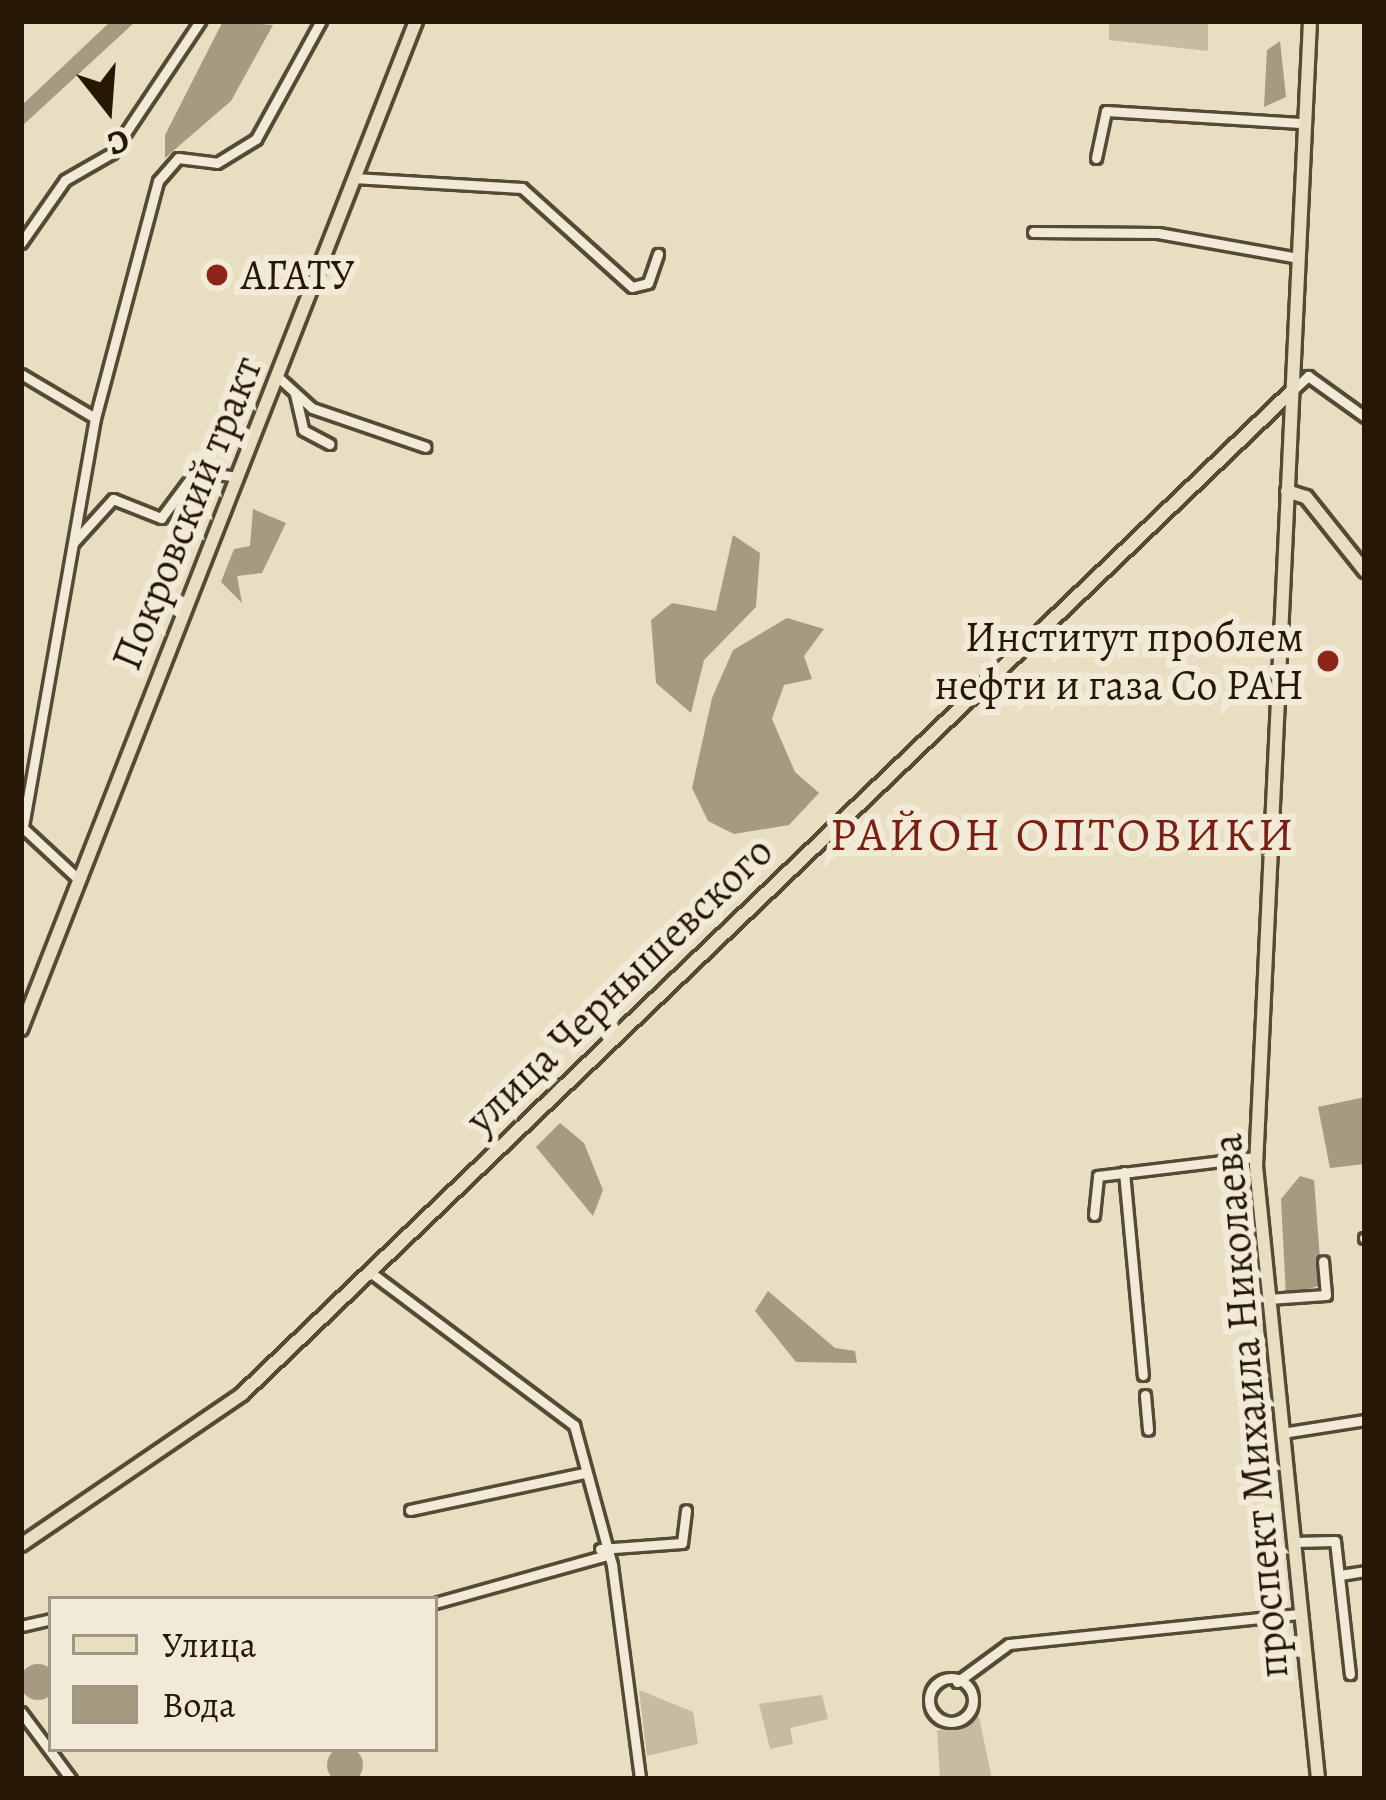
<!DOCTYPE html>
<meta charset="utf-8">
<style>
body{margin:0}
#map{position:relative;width:1386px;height:1800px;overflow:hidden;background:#e8dec2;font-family:Alegreya,serif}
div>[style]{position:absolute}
.green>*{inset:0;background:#c7bca2}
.water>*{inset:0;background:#a69b81}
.round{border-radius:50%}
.roads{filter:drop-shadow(3px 0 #564a34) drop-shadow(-3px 0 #564a34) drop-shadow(0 3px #564a34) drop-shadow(0 -3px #564a34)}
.minor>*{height:9px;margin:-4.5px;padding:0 4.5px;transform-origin:4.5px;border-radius:4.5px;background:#f0ead7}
.minor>.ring{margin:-4.5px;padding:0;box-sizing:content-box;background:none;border:9px solid #f0ead7;border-radius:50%}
.major>*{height:12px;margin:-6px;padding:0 6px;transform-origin:6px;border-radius:6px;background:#e8dec2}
.dots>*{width:33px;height:33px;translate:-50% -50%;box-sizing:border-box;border:6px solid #f0ead7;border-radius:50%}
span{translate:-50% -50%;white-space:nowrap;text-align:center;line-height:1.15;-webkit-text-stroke:12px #f0ead7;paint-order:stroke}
.poi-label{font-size:42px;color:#261804}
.left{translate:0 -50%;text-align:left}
.right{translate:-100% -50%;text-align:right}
.street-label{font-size:42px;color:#261804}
.quarter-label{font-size:48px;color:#7a1f14;letter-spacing:3px}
.frame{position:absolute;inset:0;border:24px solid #261804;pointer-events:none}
.legend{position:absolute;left:48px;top:1596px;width:390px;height:156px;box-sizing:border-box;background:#f0ead7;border:3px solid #9f9683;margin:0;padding:15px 21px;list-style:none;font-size:36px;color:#261804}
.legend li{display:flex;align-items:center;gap:24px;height:60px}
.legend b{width:60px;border:3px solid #9f9683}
.north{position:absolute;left:48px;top:48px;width:120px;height:120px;-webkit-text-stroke:9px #f0ead7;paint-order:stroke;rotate:163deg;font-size:33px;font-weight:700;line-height:48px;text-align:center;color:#261804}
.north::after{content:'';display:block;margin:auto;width:42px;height:54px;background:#261804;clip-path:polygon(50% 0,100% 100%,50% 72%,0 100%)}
</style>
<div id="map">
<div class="green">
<i style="clip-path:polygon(1109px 21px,1208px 21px,1208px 51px,1109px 40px)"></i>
<i style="clip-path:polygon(639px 1690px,693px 1712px,698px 1744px,647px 1756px)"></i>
<i style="clip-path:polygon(822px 1695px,828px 1719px,790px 1728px,793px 1744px,770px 1749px,759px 1704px)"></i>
<i style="clip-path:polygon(979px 1717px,992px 1779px,940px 1779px,937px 1731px)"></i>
</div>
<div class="water">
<i style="clip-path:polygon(111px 21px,136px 21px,21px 127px,21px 106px)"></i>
<i style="clip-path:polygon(223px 21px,273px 25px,231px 101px,165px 158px,165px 135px)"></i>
<i style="clip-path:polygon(1280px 41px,1286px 97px,1264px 107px,1267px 50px)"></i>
<i style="clip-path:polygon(253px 509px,286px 523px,262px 573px,237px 576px,242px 603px,221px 582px,234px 549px,250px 546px)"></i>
<i style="clip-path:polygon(733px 535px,760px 553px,756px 607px,704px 660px,691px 713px,656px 683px,651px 620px,672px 603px,716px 611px)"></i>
<i style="clip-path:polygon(787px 618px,824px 629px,804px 656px,812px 679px,784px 685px,772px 719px,795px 772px,819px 793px,789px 825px,734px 834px,708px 821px,692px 788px,712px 698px,733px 650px)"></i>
<i style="clip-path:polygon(1365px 1097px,1365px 1164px,1330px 1168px,1318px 1107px)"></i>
<i style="clip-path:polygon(560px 1123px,584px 1143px,603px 1190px,593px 1216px,536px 1147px)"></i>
<i style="clip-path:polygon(1300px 1176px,1314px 1180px,1322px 1285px,1286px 1296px,1281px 1199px)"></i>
<i style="clip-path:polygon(768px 1291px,835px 1348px,855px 1351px,857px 1363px,796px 1362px,755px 1311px)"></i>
<i class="round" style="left:20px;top:1664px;width:36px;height:36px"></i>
<i class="round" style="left:327px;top:1747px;width:36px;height:36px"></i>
</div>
<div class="roads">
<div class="minor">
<i style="left:1096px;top:158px;width:48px;rotate:-78deg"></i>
<i style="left:1106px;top:111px;width:199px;rotate:3.5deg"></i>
<i style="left:354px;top:178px;width:168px;rotate:3.4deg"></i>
<i style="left:522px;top:188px;width:148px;rotate:42deg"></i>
<i style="left:632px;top:287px;width:16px;rotate:-14deg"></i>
<i style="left:648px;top:283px;width:31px;rotate:-71deg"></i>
<i style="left:1033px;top:232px;width:125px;rotate:0.5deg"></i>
<i style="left:1158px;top:233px;width:142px;rotate:10.1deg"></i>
<i style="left:21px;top:243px;width:77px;rotate:-55.1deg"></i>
<i style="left:65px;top:180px;width:54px;rotate:-29.9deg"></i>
<i style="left:112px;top:153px;width:159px;rotate:-56.3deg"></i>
<i style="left:21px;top:374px;width:86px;rotate:30.7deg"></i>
<i style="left:95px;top:418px;width:416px;rotate:100deg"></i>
<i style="left:278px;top:377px;width:46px;rotate:42.4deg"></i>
<i style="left:312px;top:408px;width:120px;rotate:18.9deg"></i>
<i style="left:1293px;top:390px;width:21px;rotate:-43deg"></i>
<i style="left:1308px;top:376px;width:70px;rotate:35.7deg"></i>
<i style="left:295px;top:394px;width:37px;rotate:77deg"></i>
<i style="left:303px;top:430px;width:30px;rotate:28deg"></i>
<i style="left:95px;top:418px;width:245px;rotate:-75.1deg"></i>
<i style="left:158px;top:181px;width:30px;rotate:-49deg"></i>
<i style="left:178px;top:158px;width:39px;rotate:7deg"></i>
<i style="left:217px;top:163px;width:46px;rotate:-31.6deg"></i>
<i style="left:256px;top:139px;width:135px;rotate:-61.2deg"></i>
<i style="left:74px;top:542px;width:58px;rotate:-47.8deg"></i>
<i style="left:113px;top:499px;width:52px;rotate:21.6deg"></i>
<i style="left:161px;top:518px;width:59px;rotate:-53.3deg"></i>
<i style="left:196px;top:471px;width:41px;rotate:8.3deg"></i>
<i style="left:21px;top:826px;width:78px;rotate:42.9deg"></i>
<i style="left:1124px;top:1172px;width:204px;rotate:84.7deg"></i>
<i style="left:1094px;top:1215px;width:39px;rotate:-84deg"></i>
<i style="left:1098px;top:1176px;width:159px;rotate:-6.9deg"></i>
<i style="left:1364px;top:1238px;width:1px"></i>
<i style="left:370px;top:1272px;width:255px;rotate:36.9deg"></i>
<i style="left:574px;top:1425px;width:145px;rotate:74.8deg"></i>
<i style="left:612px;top:1565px;width:216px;rotate:82.5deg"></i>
<i style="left:1268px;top:1299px;width:58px;rotate:-3.9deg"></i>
<i style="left:1326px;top:1295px;width:34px;rotate:-95deg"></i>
<i style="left:1145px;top:1395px;width:35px;rotate:85deg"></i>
<i style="left:1282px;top:1433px;width:84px;rotate:-8.9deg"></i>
<i style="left:410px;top:1510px;width:178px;rotate:-12deg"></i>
<i style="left:1293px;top:1542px;width:42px;rotate:-1.4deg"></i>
<i style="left:1335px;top:1541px;width:134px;rotate:83.6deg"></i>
<i style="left:600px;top:1549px;width:82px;rotate:-4.2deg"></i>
<i style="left:682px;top:1543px;width:33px;rotate:-83deg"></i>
<i style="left:1340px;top:1575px;width:25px;rotate:-9deg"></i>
<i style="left:435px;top:1603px;width:179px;rotate:-15.6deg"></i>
<i style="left:21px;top:1626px;width:31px;rotate:-13deg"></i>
<i class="ring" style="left:929px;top:1678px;width:35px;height:35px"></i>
<i style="left:957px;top:1682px;width:64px;rotate:-36.2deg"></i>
<i style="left:1009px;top:1644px;width:294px;rotate:-5.9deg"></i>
<i style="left:21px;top:1712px;width:84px;rotate:53.3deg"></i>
</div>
<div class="major">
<i style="left:1310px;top:21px;width:1146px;rotate:92.7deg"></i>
<i style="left:1256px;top:1166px;width:616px;rotate:84.22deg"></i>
<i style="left:1287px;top:491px;width:20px;rotate:18deg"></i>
<i style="left:1306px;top:497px;width:95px;rotate:51.4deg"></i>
<i style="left:21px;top:1029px;width:1083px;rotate:-68.6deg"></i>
<i style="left:21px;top:1545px;width:268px;rotate:-34.3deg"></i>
<i style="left:242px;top:1394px;width:1452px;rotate:-43.69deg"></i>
</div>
</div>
<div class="dots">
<i style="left:217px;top:275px;background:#8f2418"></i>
<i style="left:1328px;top:661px;background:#8f2418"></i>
</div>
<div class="poi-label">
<span class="left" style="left:241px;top:275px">АГАТУ</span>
<span class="right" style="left:1304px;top:661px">Институт проблем<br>нефти и газа Со РАН</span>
</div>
<div class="street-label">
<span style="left:187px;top:513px;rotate:-68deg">Покровский тракт</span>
<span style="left:619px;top:985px;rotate:-44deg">улица Чернышевского</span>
<span style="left:1250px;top:1406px;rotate:-95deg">проспект Михаила Николаева</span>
</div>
<div class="quarter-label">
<span style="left:1063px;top:835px">РАЙОН ОПТОВИКИ</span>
</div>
<div class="frame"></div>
<ul class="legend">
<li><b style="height:15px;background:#e8dec2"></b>Улица</li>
<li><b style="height:33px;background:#a69b81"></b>Вода</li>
</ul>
<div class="north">С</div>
</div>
